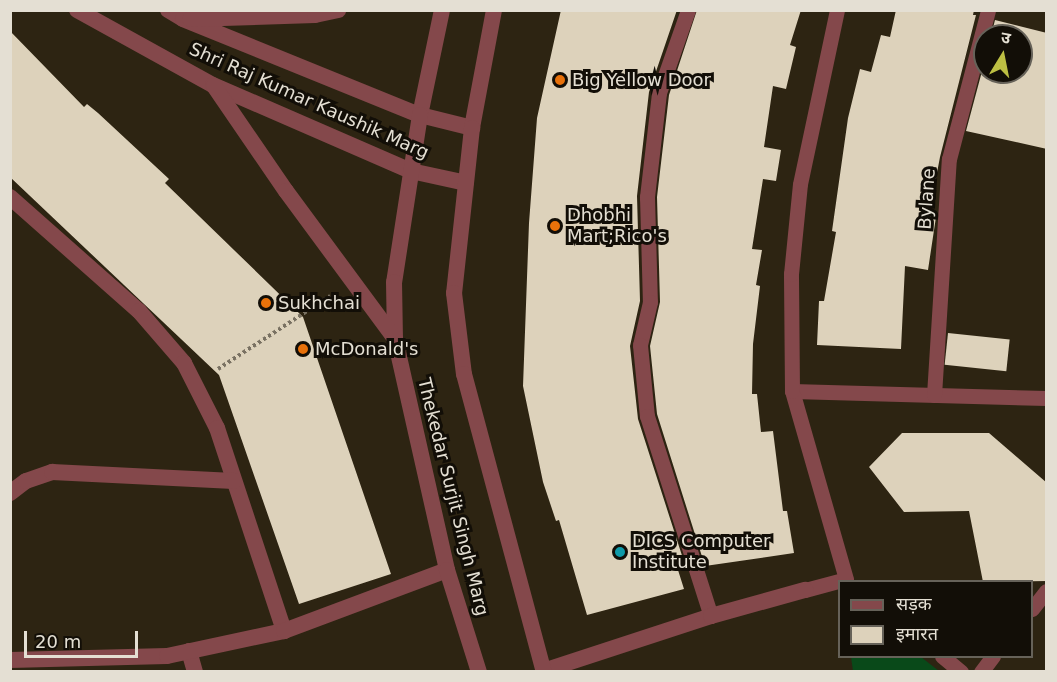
<!DOCTYPE html>
<meta charset="utf-8">
<style>
body{margin:0}
#map{position:relative;width:1057px;height:682px;overflow:hidden;background:#2d2412;font-family:"DejaVu Sans","Noto Sans Devanagari",sans-serif}
div>[style]{position:absolute}
.green>*{inset:0;background:#094919}
.building>*{inset:0;background:#ddd2bb;transform-origin:0 0}
.path>*{height:4px;margin-top:-2px;transform-origin:0;background:repeating-linear-gradient(90deg,#797162 0 3px,transparent 0 6px)}
.service>*{height:15px;margin:-7.5px;padding:0 7.5px;transform-origin:7.5px;border-radius:7.5px;background:#84484b}
.minor>*{height:16px;margin:-8px;padding:0 8px;transform-origin:8px;border-radius:8px;background:#84484b}
.tertiary>*{height:16px;margin:-8px;padding:0 8px;transform-origin:8px;border-radius:8px;background:#84484b}
.dots>*{width:16px;height:16px;translate:-50% -50%;box-sizing:border-box;border:3px solid #120e07;border-radius:50%}
span{translate:-50% -50%;white-space:nowrap;text-align:center;line-height:1.15;-webkit-text-stroke:6px #120e07;paint-order:stroke}
.poi-label{font-size:18px;color:#e4dfd3}
.left{translate:0 -50%;text-align:left}
.street-label{font-size:18px;color:#e4dfd3}
.frame{position:absolute;inset:0;border:12px solid #e4dfd3;pointer-events:none}
.legend{position:absolute;left:838px;top:580px;width:195px;height:78px;box-sizing:border-box;background:#120e07;border:2px solid #666259;margin:0;padding:8px 10px;list-style:none;font-size:18px;color:#e4dfd3}
.legend li{display:flex;align-items:center;gap:12px;height:30px}
.legend b{width:30px;border:2px solid #666259}
.north{position:absolute;left:973px;top:24px;width:60px;height:60px;box-sizing:border-box;background:#120e07;border:2px solid #666259;border-radius:50%;rotate:10deg;font-size:16px;font-weight:700;line-height:24px;text-align:center;color:#e4dfd3}
.north::after{content:'';display:block;margin:auto;width:21px;height:27px;background:#bdbf43;clip-path:polygon(50% 0,100% 100%,50% 72%,0 100%)}
.scale{position:absolute;left:24px;top:631px;width:114px;height:27px;box-sizing:border-box;border:3px solid #e4dfd3;border-top:0;padding-left:8px;font-size:18px;line-height:21px;white-space:nowrap;color:#e4dfd3;-webkit-text-stroke:4px #120e07;paint-order:stroke}
</style>
<div id="map">
<div class="green">
<i style="clip-path:polygon(851px 657px,921px 657px,939px 671px,853px 671px)"></i>
</div>
<div class="building">
<i style="clip-path:polygon(561px 10px,677px 10px,649px 92px,637px 196px,640px 301px,630px 346px,638px 419px,686px 568px,678px 570px,684px 589px,587px 615px,559px 520px,556px 521px,543px 482px,523px 386px,529px 223px,537px 118px)"></i>
<i style="clip-path:polygon(697px 10px,801px 10px,790px 45px,796px 47px,786px 89px,773px 86px,764px 147px,781px 150px,776px 181px,763px 179px,752px 249px,762px 250px,756px 285px,760px 286px,753px 344px,752px 394px,757px 394px,761px 432px,773px 431px,783px 511px,787px 511px,794px 553px,705px 566px,657px 414px,650px 346px,660px 302px,657px 197px,669px 95px)"></i>
<i style="clip-path:polygon(896px 10px,974px 10px,973px 15px,976px 15px,940px 157px,929px 215px,936px 217px,928px 270px,905px 266px,901px 349px,817px 345px,819px 301px,824px 301px,836px 232px,832px 231px,848px 118px,860px 69px,871px 72px,881px 35px,890px 37px)"></i>
<i style="clip-path:polygon(995px 20px,1047px 33px,1047px 149px,966px 131px,985px 60px,985px 72px,1021px 72px,1021px 36px,991px 36px)"></i>
<i style="clip-path:polygon(10px 31px,84px 107px,87px 104px,98px 113px,169px 179px,165px 183px,303px 317px,391px 574px,299px 604px,219px 375px,10px 177px)"></i>
<i style="left:948px;top:333px;width:62px;height:32px;rotate:6deg"></i>
<i style="clip-path:polygon(902px 433px,989px 433px,1047px 483px,1047px 581px,983px 582px,969px 511px,904px 512px,869px 467px)"></i>
</div>
<div class="path">
<i style="left:218px;top:369px;width:134px;rotate:-33.1deg"></i>
</div>
<div class="service">
<i style="left:688px;top:10px;width:88px;rotate:109.3deg"></i>
<i style="left:659px;top:93px;width:105px;rotate:96.6deg"></i>
<i style="left:647px;top:197px;width:105px;rotate:88.4deg"></i>
<i style="left:650px;top:302px;width:44px;rotate:103.1deg"></i>
<i style="left:640px;top:345px;width:71px;rotate:84.4deg"></i>
<i style="left:647px;top:416px;width:210px;rotate:72.3deg"></i>
<i style="left:792px;top:391px;width:254px;rotate:1.6deg"></i>
<i style="left:934px;top:395px;width:236px;rotate:-86.4deg"></i>
<i style="left:949px;top:159px;width:154px;rotate:-75.3deg"></i>
<i style="left:805px;top:590px;width:42px;rotate:-15deg"></i>
<i style="left:846px;top:579px;width:196px;rotate:-106deg"></i>
<i style="left:792px;top:391px;width:117px;rotate:-90.5deg"></i>
<i style="left:791px;top:274px;width:90px;rotate:-84.3deg"></i>
<i style="left:800px;top:184px;width:178px;rotate:-78deg"></i>
<i style="left:1032px;top:609px;width:23px;rotate:-52deg"></i>
<i style="left:942px;top:656px;width:25px;rotate:40deg"></i>
<i style="left:981px;top:672px;width:20px;rotate:-53deg"></i>
</div>
<div class="minor">
<i style="left:10px;top:197px;width:172px;rotate:41.5deg"></i>
<i style="left:139px;top:311px;width:69px;rotate:49.1deg"></i>
<i style="left:184px;top:363px;width:73px;rotate:63.1deg"></i>
<i style="left:217px;top:428px;width:214px;rotate:71.7deg"></i>
<i style="left:10px;top:493px;width:20px;rotate:-37deg"></i>
<i style="left:26px;top:481px;width:28px;rotate:-19deg"></i>
<i style="left:52px;top:472px;width:182px;rotate:2.8deg"></i>
<i style="left:189px;top:651px;width:22px;rotate:74deg"></i>
<i style="left:10px;top:660px;width:157px;rotate:-1.5deg"></i>
<i style="left:167px;top:656px;width:120px;rotate:-12.1deg"></i>
<i style="left:284px;top:631px;width:174px;rotate:-20.5deg"></i>
<i style="left:543px;top:671px;width:177px;rotate:-18.1deg"></i>
<i style="left:711px;top:616px;width:98px;rotate:-15.5deg"></i>
</div>
<div class="tertiary">
<i style="left:77px;top:10px;width:155px;rotate:28.9deg"></i>
<i style="left:213px;top:85px;width:216px;rotate:23.5deg"></i>
<i style="left:411px;top:171px;width:56px;rotate:12.3deg"></i>
<i style="left:168px;top:10px;width:17px;rotate:31deg"></i>
<i style="left:183px;top:19px;width:256px;rotate:22.1deg"></i>
<i style="left:420px;top:115px;width:54px;rotate:14deg"></i>
<i style="left:442px;top:10px;width:107px;rotate:101.8deg"></i>
<i style="left:420px;top:115px;width:169px;rotate:98.8deg"></i>
<i style="left:394px;top:282px;width:57px;rotate:89deg"></i>
<i style="left:395px;top:339px;width:237px;rotate:77.3deg"></i>
<i style="left:447px;top:570px;width:107px;rotate:72.6deg"></i>
<i style="left:494px;top:10px;width:120px;rotate:100.6deg"></i>
<i style="left:472px;top:128px;width:166px;rotate:96.2deg"></i>
<i style="left:454px;top:293px;width:82px;rotate:83deg"></i>
<i style="left:464px;top:374px;width:309px;rotate:75deg"></i>
<i style="left:190px;top:19px;width:125px;rotate:-1.8deg"></i>
<i style="left:315px;top:15px;width:24px;rotate:-12deg"></i>
<i style="left:214px;top:86px;width:127px;rotate:55.6deg"></i>
<i style="left:286px;top:191px;width:184px;rotate:53.6deg"></i>
</div>
<div class="dots">
<i style="left:560px;top:80px;background:#e8710a"></i>
<i style="left:555px;top:226px;background:#e8710a"></i>
<i style="left:266px;top:303px;background:#e8710a"></i>
<i style="left:303px;top:349px;background:#e8710a"></i>
<i style="left:620px;top:552px;background:#0f9aa8"></i>
</div>
<div class="poi-label">
<span class="left" style="left:572px;top:80px">Big Yellow Door</span>
<span class="left" style="left:567px;top:226px">Dhobhi<br>Mart;Rico's</span>
<span class="left" style="left:278px;top:303px">Sukhchai</span>
<span class="left" style="left:315px;top:349px">McDonald's</span>
<span class="left" style="left:632px;top:552px">DICS Computer<br>Institute</span>
</div>
<div class="street-label">
<span style="left:309px;top:101px;rotate:24deg">Shri Raj Kumar Kaushik Marg</span>
<span style="left:927px;top:199px;rotate:-86deg">Bylane</span>
<span style="left:453px;top:497px;rotate:76deg">Thekedar Surjit Singh Marg</span>
</div>
<div class="frame"></div>
<ul class="legend">
<li><b style="height:8px;background:#84484b"></b>सड़क</li>
<li><b style="height:16px;background:#ddd2bb"></b>इमारत</li>
</ul>
<div class="north">उ</div>
<div class="scale">20 m</div>
</div>
